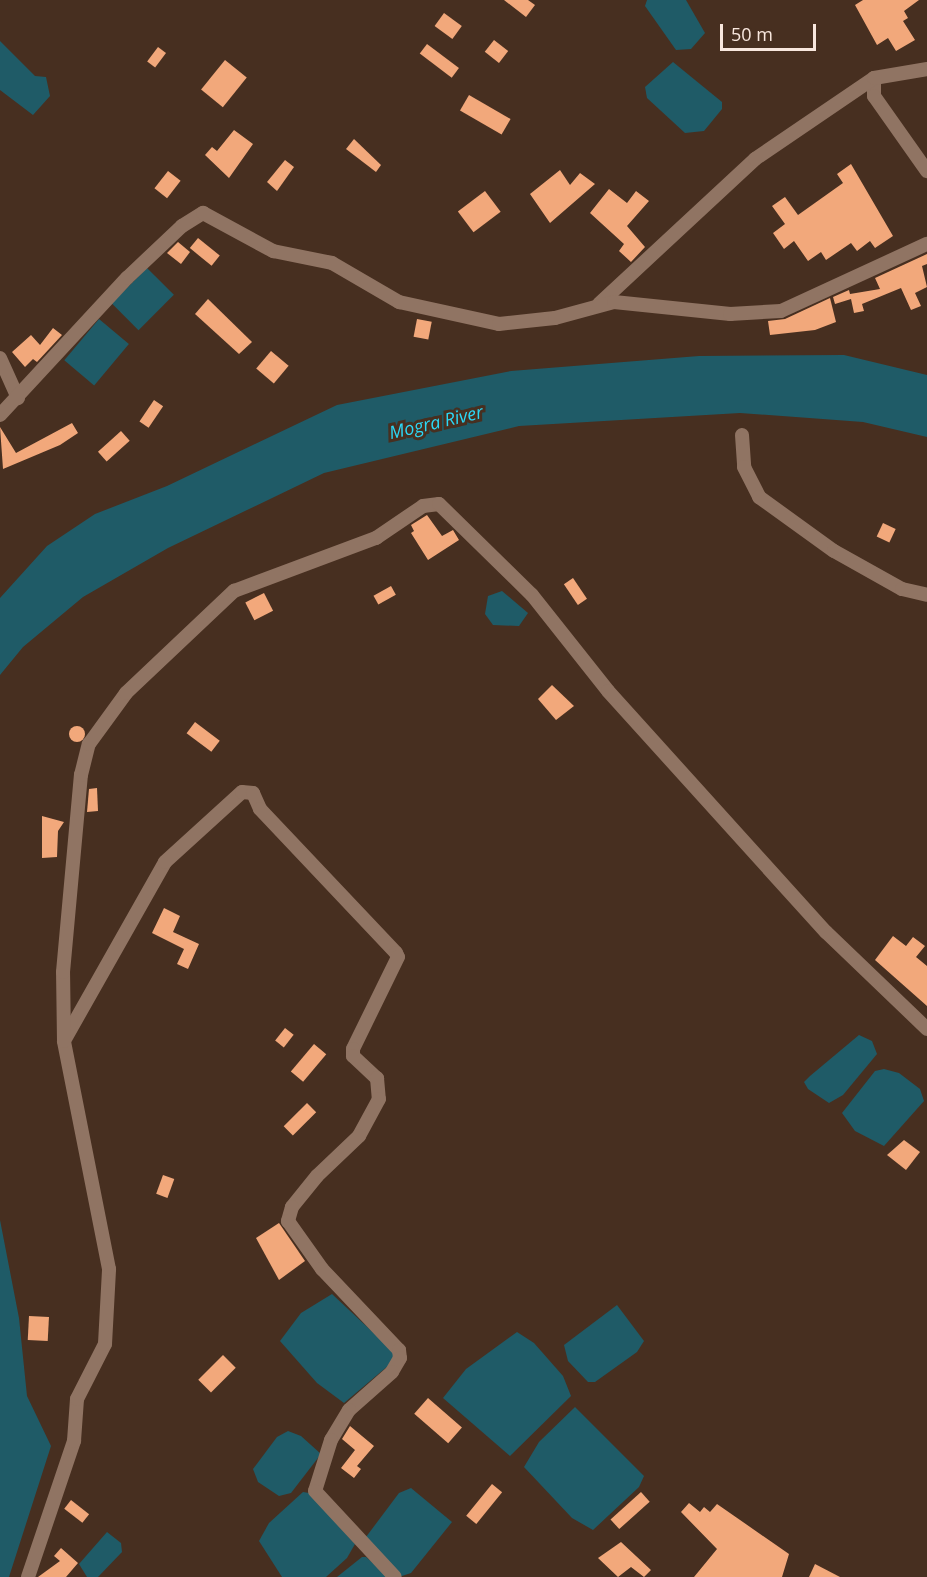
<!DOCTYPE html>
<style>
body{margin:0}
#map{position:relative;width:927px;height:1577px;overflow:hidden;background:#472f20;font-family:"Open Sans",sans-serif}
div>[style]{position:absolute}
.water>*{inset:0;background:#1f5b67;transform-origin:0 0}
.building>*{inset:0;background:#f2a87b;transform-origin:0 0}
.round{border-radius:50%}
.minor>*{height:14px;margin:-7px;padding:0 7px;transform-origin:7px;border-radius:7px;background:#907463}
span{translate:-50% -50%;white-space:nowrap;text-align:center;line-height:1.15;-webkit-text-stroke:6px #472f20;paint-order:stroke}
.water-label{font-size:18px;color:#2bd8f7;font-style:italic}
.scale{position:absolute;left:720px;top:24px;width:96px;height:27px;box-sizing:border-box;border:3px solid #f8e7de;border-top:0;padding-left:8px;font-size:18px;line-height:21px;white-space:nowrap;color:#f8e7de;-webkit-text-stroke:4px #472f20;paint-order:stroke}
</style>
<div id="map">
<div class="water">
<i style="clip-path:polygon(647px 0,686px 0,705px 33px,691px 49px,676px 50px,645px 6px)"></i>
<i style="clip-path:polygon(0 41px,35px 76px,46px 77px,50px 96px,33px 115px,0 90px)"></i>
<i style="clip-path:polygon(673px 62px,722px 102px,722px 109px,704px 131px,685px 133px,647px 98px,645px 87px)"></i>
<i style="left:147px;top:268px;width:38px;height:50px;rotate:45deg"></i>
<i style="left:99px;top:319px;width:39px;height:54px;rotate:40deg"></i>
<i style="clip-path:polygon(844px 355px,927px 375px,927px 437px,863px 422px,740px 413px,519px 426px,324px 473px,168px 548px,83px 597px,23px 647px,0 675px,0 598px,47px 546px,95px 514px,167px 486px,337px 405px,511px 371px,699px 356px)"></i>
<i style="clip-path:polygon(502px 591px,528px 613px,519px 626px,493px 625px,485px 614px,488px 596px)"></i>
<i style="clip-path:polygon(859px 1035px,872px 1041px,877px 1054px,843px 1095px,829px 1103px,808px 1089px,804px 1082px,810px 1076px)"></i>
<i style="clip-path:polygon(884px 1069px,899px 1073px,920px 1089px,924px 1101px,884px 1146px,855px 1131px,842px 1113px,875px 1071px)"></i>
<i style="clip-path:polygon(0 1220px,19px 1318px,27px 1396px,51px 1446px,9px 1577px,0 1577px)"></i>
<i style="clip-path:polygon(332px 1294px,395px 1353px,395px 1360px,344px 1403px,317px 1383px,280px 1341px,301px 1313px)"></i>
<i style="clip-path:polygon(617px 1305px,644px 1341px,637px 1352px,595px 1382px,588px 1382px,568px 1361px,564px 1345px)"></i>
<i style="clip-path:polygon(517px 1332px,534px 1343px,563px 1376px,571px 1396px,510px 1456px,443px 1398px,466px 1369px)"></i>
<i style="clip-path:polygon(575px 1407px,644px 1476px,639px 1487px,593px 1530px,572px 1518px,524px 1467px,539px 1442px)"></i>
<i style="clip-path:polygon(288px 1431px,301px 1436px,321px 1454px,291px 1493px,279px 1496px,258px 1482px,253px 1469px,277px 1437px)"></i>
<i style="clip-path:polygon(411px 1488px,452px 1522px,411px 1573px,399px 1577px,366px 1537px,399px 1493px)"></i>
<i style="clip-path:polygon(303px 1492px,309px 1493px,355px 1544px,347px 1558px,326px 1577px,282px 1577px,259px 1541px,269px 1523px)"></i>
<i style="clip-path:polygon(107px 1532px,121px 1543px,122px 1552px,98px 1577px,87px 1577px,79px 1564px)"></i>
<i style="clip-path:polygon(362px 1557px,366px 1557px,389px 1577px,337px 1577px)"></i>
</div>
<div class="building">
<i style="clip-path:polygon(504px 0,528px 0,535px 5px,526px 17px)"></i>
<i style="clip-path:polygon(863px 0,919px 0,904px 11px,908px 18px,903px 21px,915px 40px,896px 51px,888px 38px,877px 45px,855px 5px)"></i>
<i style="left:444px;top:13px;width:22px;height:16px;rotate:36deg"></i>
<i style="left:494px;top:40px;width:18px;height:15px;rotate:38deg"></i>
<i style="left:427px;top:44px;width:40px;height:12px;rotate:37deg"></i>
<i style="left:158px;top:47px;width:10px;height:18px;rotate:37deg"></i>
<i style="left:225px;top:60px;width:28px;height:38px;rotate:39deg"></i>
<i style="left:469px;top:95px;width:48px;height:18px;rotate:30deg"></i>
<i style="clip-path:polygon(234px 130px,253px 144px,229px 178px,205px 155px,212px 147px,217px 151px)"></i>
<i style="clip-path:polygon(354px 139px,381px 165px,376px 172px,346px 149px)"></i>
<i style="clip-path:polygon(285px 160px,294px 167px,277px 191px,267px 182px)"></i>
<i style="clip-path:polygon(851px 164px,893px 236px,875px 248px,870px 241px,857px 251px,851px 243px,826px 260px,821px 252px,808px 261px,794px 241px,784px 249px,773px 233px,785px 224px,772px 206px,785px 197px,798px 215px,843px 183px,837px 174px)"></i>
<i style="clip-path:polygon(560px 170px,570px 185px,580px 173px,595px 184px,550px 223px,530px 194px)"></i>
<i style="left:168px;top:171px;width:16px;height:22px;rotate:38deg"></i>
<i style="clip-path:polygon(609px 189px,627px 203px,636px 191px,649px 201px,627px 226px,645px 247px,631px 262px,619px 251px,624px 244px,590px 213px)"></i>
<i style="left:485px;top:191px;width:26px;height:34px;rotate:53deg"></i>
<i style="left:198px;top:238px;width:28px;height:13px;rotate:39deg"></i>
<i style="clip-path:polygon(178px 242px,190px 252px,181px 264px,167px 253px)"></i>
<i style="clip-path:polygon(927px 254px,927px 264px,922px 266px,927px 287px,915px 293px,921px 306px,911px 310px,901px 288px,862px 304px,864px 311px,854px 313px,851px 299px,835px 304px,833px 297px,849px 290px,850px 294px,880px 289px,875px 278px)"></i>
<i style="clip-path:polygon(830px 298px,836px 322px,815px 330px,770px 335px,768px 321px,785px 319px)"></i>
<i style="clip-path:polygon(208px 299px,252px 342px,239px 354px,195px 314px)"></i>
<i style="left:417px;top:319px;width:15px;height:18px;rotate:11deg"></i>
<i style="clip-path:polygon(53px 328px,62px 335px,37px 362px,33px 359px,25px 367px,12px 352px,31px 335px,40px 345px)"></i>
<i style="left:271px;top:351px;width:23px;height:23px;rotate:40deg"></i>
<i style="left:154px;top:400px;width:11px;height:26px;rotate:34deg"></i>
<i style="clip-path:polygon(72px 423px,78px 433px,60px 445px,3px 469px,0 427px,16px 453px)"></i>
<i style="left:121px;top:431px;width:13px;height:31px;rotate:48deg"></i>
<i style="clip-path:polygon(427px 515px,442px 536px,453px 530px,459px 540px,428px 560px,411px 533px,414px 531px,411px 525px)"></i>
<i style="left:883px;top:523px;width:14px;height:15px;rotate:25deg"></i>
<i style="left:573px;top:578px;width:25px;height:11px;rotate:56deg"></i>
<i style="left:391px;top:586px;width:10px;height:20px;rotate:61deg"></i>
<i style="left:264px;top:593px;width:20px;height:21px;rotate:63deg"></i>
<i style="clip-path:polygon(552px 685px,574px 706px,556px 720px,538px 699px)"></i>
<i style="left:195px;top:722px;width:31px;height:14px;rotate:37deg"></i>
<i class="round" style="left:69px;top:726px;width:16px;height:16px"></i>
<i style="clip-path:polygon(97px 788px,98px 811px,87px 812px,89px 789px)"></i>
<i style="clip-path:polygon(42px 816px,64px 822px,58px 831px,57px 857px,42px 858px)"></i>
<i style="clip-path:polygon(164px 908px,180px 916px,173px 932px,199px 944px,188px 969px,177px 964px,184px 949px,152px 933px)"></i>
<i style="clip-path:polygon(893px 936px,906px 946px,913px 937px,925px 946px,916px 957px,927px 966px,927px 1006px,875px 960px)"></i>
<i style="left:285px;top:1028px;width:11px;height:16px;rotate:38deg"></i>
<i style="left:314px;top:1044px;width:16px;height:36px;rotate:40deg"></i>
<i style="left:307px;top:1103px;width:13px;height:33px;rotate:45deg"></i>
<i style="clip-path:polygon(904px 1140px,920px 1152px,906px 1170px,887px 1155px)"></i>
<i style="left:163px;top:1175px;width:12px;height:20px;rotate:20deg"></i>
<i style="clip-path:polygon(279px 1223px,305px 1261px,279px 1280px,256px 1238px)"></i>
<i style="left:29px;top:1316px;width:20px;height:24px;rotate:3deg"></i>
<i style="left:223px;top:1355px;width:18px;height:35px;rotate:45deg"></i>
<i style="left:428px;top:1398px;width:45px;height:21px;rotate:41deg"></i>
<i style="clip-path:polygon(350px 1426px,374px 1446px,357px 1466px,361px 1469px,354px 1478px,341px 1468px,355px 1450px,342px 1439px)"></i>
<i style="left:492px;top:1484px;width:13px;height:41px;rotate:39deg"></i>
<i style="left:641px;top:1492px;width:13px;height:41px;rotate:48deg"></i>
<i style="left:71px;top:1500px;width:23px;height:11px;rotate:38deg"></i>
<i style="clip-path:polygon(689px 1503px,700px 1512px,704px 1507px,710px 1512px,717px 1504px,789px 1554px,782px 1577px,694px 1577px,717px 1549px,681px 1512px)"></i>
<i style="clip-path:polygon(621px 1542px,651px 1570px,644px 1577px,631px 1567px,618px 1577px,598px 1558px)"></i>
<i style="clip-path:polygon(61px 1548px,78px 1563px,66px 1577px,38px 1577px,60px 1561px,54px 1556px)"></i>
<i style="clip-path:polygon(815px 1564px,840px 1577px,809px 1577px)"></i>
</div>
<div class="minor">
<i style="left:874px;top:78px;width:18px;rotate:90deg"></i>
<i style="left:874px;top:96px;width:92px;rotate:54.8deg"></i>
<i style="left:599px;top:304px;width:213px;rotate:-42.9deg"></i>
<i style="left:755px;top:159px;width:144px;rotate:-34.2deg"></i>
<i style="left:874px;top:78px;width:54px;rotate:-9.6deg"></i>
<i style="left:0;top:358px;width:44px;rotate:65.8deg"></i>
<i style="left:0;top:415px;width:187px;rotate:-47.2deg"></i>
<i style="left:127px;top:278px;width:76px;rotate:-43.4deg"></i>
<i style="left:182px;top:226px;width:25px;rotate:-32deg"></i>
<i style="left:203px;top:213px;width:80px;rotate:28.5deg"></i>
<i style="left:273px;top:251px;width:60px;rotate:11.5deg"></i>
<i style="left:332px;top:263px;width:78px;rotate:30.2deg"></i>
<i style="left:399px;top:302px;width:102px;rotate:12.4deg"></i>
<i style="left:499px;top:324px;width:56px;rotate:-6.1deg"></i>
<i style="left:555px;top:318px;width:61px;rotate:-15.2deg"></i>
<i style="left:614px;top:302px;width:117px;rotate:5.9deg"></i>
<i style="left:730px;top:314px;width:51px;rotate:-3.4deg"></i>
<i style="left:781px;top:311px;width:161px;rotate:-24.7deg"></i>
<i style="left:742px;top:435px;width:32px;rotate:86deg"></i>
<i style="left:744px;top:467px;width:34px;rotate:63deg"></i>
<i style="left:759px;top:497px;width:92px;rotate:35.8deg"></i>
<i style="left:834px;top:551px;width:78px;rotate:29.2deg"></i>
<i style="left:902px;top:589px;width:26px;rotate:13deg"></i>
<i style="left:65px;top:1039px;width:203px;rotate:-60.5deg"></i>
<i style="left:165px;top:862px;width:104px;rotate:-42.3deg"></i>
<i style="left:242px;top:792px;width:11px;rotate:5deg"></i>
<i style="left:253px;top:793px;width:17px;rotate:66deg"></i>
<i style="left:260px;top:809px;width:198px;rotate:46.6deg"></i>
<i style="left:396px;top:953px;width:4px;rotate:63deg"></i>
<i style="left:398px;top:957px;width:102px;rotate:116.1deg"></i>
<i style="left:353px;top:1049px;width:7px;rotate:90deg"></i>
<i style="left:353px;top:1056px;width:33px;rotate:43deg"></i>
<i style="left:377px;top:1078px;width:21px;rotate:85deg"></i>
<i style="left:379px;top:1099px;width:42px;rotate:118.4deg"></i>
<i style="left:359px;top:1136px;width:58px;rotate:136.4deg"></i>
<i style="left:317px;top:1176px;width:40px;rotate:129deg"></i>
<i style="left:292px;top:1207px;width:15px;rotate:106deg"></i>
<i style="left:288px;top:1221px;width:59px;rotate:54.7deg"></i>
<i style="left:322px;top:1269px;width:112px;rotate:46.5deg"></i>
<i style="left:399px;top:1350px;width:8px;rotate:83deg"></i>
<i style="left:400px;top:1358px;width:16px;rotate:120deg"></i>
<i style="left:392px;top:1372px;width:57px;rotate:138.5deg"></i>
<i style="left:349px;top:1410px;width:35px;rotate:121deg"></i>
<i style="left:331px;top:1440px;width:53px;rotate:107.4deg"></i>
<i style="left:315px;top:1491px;width:117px;rotate:47.1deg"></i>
<i style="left:28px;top:1577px;width:144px;rotate:-71.3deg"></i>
<i style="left:74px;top:1441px;width:42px;rotate:-85.9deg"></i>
<i style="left:77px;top:1399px;width:62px;rotate:-63deg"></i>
<i style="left:105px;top:1344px;width:75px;rotate:-86.9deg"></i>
<i style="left:109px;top:1269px;width:232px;rotate:-101.2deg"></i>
<i style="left:64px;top:1041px;width:69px;rotate:-90.8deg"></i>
<i style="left:63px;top:972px;width:198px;rotate:-84.8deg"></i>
<i style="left:81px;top:775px;width:32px;rotate:-76deg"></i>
<i style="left:89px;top:744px;width:63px;rotate:-54deg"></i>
<i style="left:126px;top:693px;width:149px;rotate:-43.4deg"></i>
<i style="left:234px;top:591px;width:152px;rotate:-20.5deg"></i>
<i style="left:376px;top:538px;width:57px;rotate:-34.2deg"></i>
<i style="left:423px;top:506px;width:16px;rotate:-7deg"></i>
<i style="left:439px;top:504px;width:130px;rotate:44.4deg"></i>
<i style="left:532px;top:595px;width:122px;rotate:51.6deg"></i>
<i style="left:608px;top:691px;width:325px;rotate:47.9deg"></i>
<i style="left:826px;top:932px;width:140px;rotate:43.8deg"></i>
</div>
<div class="water-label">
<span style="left:436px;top:422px;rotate:-13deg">Mogra River</span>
</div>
<div class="scale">50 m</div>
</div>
